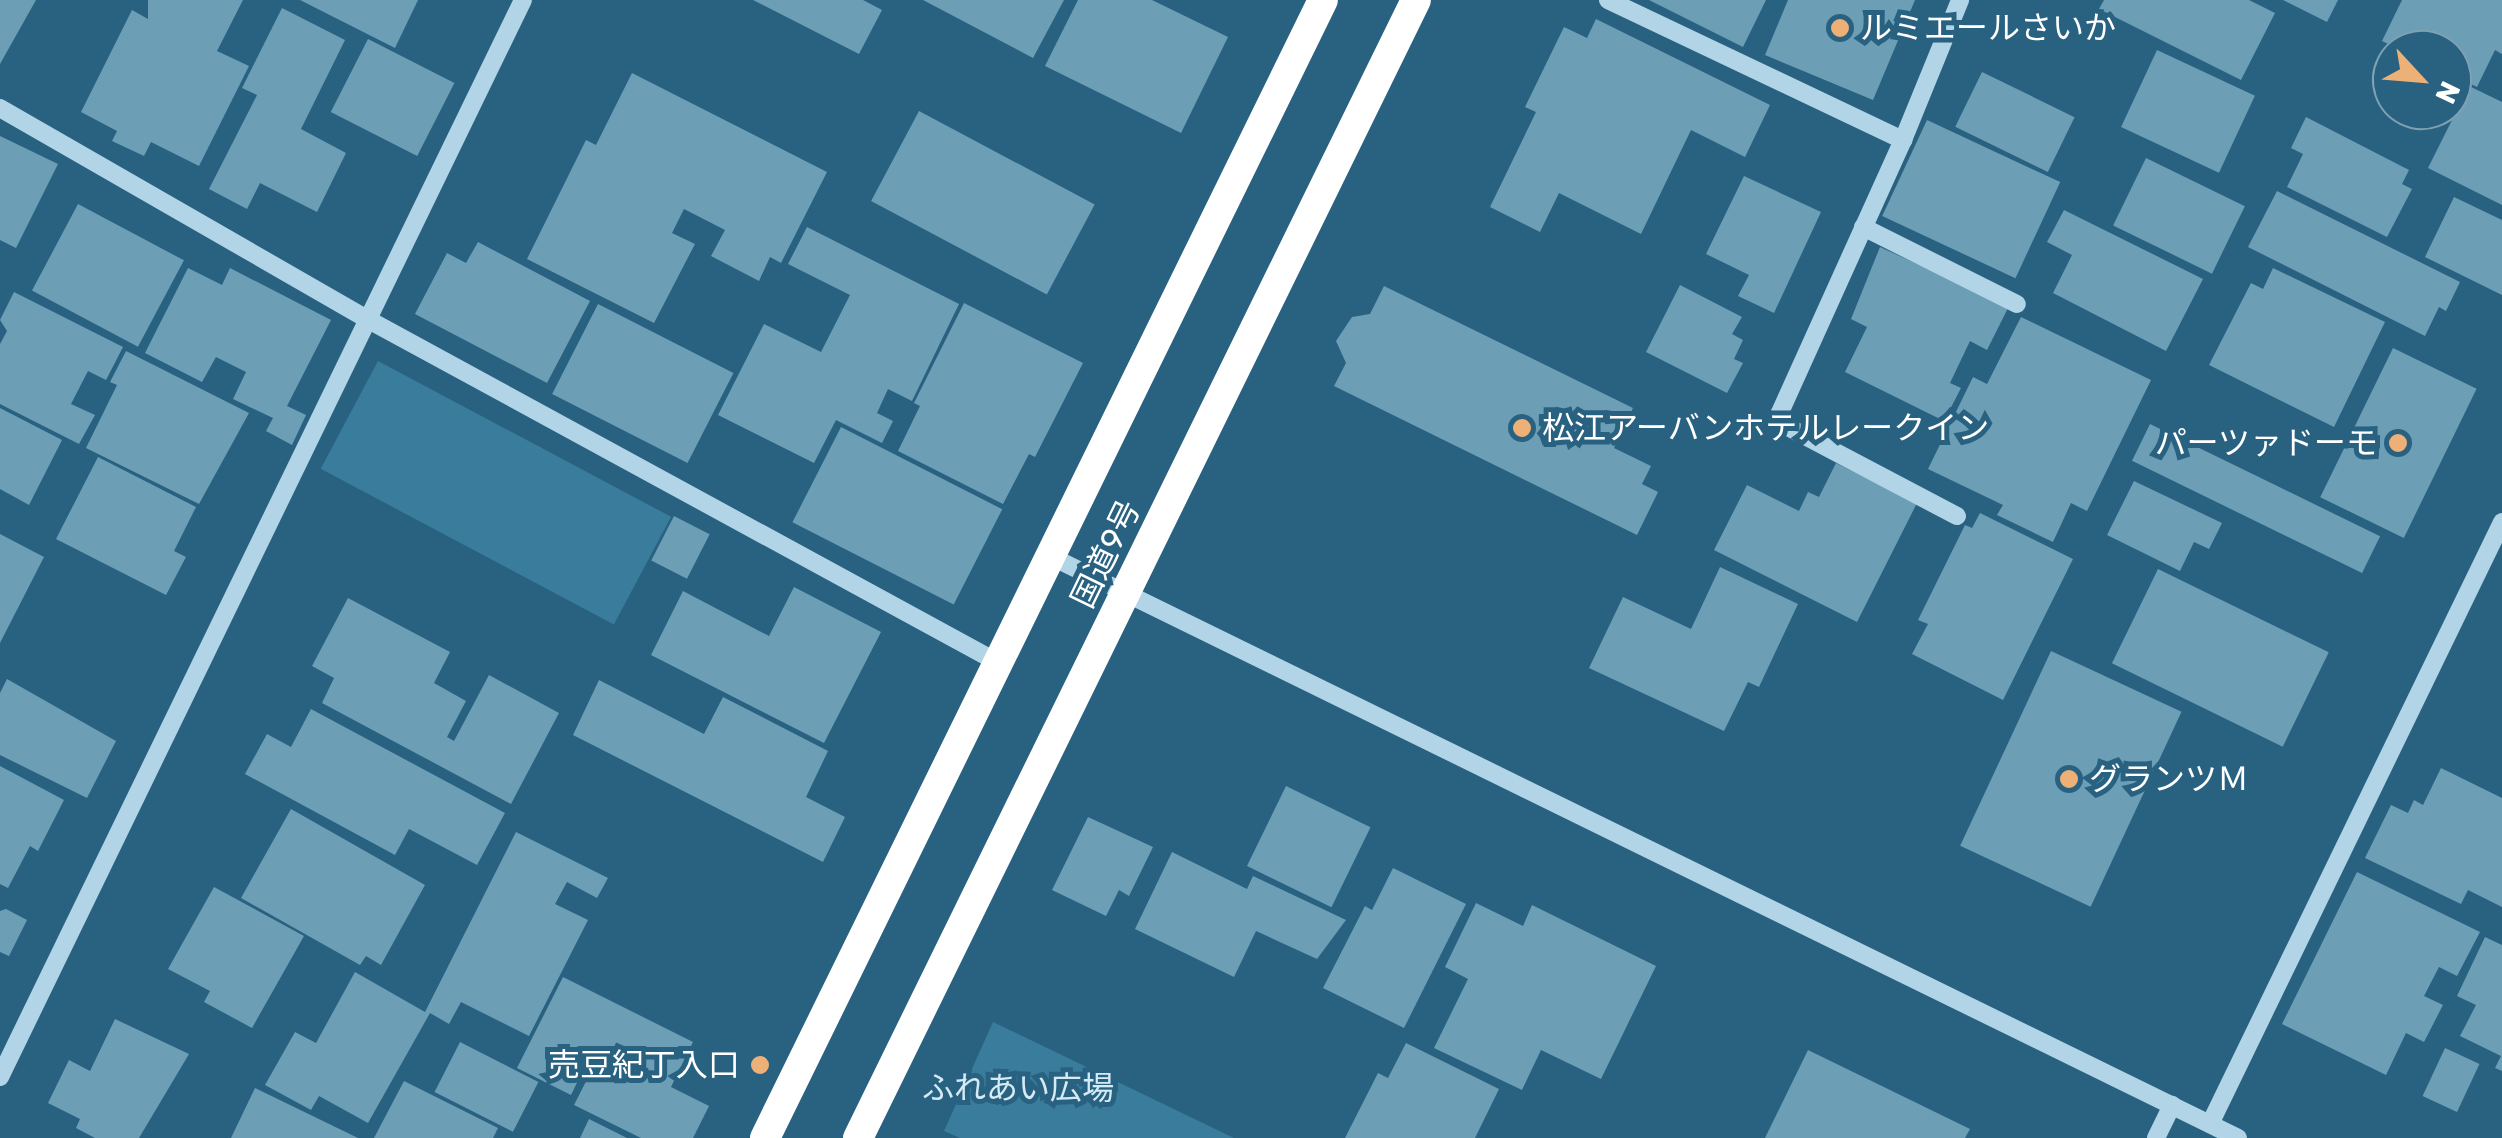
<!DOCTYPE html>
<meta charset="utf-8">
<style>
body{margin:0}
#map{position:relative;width:2502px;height:1138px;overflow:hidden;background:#296281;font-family:Rubik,"Noto Sans JP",sans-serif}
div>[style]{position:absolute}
.green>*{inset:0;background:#3a7c9c;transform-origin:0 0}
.building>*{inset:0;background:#6c9eb6;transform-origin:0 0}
.minor>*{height:18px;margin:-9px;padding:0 9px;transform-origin:9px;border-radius:9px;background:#b1d4e6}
.highway>*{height:30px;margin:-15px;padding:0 15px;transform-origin:15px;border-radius:15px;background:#fff}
.dots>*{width:28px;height:28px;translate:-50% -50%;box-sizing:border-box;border:5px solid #296281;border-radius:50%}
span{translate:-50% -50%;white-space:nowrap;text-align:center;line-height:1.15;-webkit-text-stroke:10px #296281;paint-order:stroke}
.poi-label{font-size:32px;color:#fff}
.left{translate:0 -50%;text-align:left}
.right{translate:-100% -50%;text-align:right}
.street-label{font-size:32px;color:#fff}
.park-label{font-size:32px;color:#d4eaf5}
.north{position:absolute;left:2372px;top:30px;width:100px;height:100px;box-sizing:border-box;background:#296281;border:2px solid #7fa1b3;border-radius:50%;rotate:116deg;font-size:28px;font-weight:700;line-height:40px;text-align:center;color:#fff}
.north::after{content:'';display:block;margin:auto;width:35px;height:45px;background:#edb178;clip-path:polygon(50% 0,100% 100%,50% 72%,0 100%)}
</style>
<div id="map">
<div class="green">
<i style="left:378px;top:361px;width:332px;height:122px;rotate:28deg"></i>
<i style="clip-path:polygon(993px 1022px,1234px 1138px,960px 1138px,944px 1131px)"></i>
</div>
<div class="building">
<i style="clip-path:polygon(0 0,36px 0,0 64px)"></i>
<i style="clip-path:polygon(148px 0,243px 0,217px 51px,249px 66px,199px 166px,151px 142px,144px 156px,112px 141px,117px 131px,81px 112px,132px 10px,148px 19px)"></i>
<i style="clip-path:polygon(300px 0,418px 0,395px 48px)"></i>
<i style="clip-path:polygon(753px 0,863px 0,882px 10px,859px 54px)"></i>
<i style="clip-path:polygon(923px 0,1064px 0,1033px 58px)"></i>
<i style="clip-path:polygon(1078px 0,1152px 0,1228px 37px,1181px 133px,1045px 66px)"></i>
<i style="clip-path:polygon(1649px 0,1766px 0,1743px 47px)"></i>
<i style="clip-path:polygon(1788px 0,1915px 0,1873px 100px,1765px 55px)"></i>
<i style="clip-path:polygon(2104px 0,2249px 0,2275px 13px,2241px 80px,2099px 9px)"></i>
<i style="clip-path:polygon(2283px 0,2338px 0,2327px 22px)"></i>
<i style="clip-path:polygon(2402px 0,2502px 0,2502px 54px,2495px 50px,2477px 87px,2452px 75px,2452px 50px,2401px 50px,2382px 41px)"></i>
<i style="clip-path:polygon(282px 8px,345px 40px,301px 129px,346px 153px,317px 212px,260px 183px,247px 209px,209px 189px,257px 95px,242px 88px)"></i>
<i style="clip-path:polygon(1596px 19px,1770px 105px,1745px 157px,1691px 130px,1641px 234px,1559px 193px,1540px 232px,1490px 207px,1536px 112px,1525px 107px,1564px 27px,1587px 38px)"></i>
<i style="left:368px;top:39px;width:97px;height:82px;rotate:27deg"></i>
<i style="left:2157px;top:50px;width:108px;height:85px;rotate:25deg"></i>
<i style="left:1982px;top:72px;width:103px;height:61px;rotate:26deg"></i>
<i style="clip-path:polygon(632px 73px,827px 172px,781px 263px,770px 257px,759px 281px,711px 256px,725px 230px,684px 209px,672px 233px,695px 244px,654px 323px,527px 259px,586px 140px,596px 145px)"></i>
<i style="clip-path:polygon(2469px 86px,2502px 102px,2502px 205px,2428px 168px)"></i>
<i style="left:919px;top:111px;width:199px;height:102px;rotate:28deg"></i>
<i style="clip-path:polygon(2306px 117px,2409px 170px,2402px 184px,2412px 189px,2387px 237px,2287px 187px,2303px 154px,2291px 148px)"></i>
<i style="left:1927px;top:120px;width:147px;height:106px;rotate:25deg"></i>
<i style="clip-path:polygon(0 136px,58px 164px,16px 248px,0 240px)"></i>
<i style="left:2146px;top:158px;width:110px;height:75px;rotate:26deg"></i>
<i style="clip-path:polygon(1744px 176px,1821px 212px,1774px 313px,1738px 296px,1749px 275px,1706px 254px)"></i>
<i style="clip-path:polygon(2277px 191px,2460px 282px,2446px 311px,2439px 307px,2425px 336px,2248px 247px)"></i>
<i style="clip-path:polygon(2454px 197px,2502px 220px,2502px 295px,2425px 257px)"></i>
<i style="left:78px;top:204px;width:120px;height:98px;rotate:28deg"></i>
<i style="clip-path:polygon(2064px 210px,2203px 279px,2166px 351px,2053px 293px,2072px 255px,2047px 242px)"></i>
<i style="clip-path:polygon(807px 227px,959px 304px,912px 401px,888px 389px,877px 413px,893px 421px,882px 443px,836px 420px,814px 463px,718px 415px,764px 324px,821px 352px,850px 295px,788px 264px)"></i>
<i style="clip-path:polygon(478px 242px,590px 301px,547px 383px,415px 314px,447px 253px,466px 263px)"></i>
<i style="clip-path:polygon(1880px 247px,2009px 306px,1987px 350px,1970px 341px,1950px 383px,1961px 388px,1944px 421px,1845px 372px,1867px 327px,1851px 319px)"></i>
<i style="clip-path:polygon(188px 268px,222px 285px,230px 268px,331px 320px,287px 406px,306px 415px,292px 445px,266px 431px,273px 418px,233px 399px,246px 372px,216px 357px,202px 382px,145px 353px)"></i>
<i style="clip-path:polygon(2273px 268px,2385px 322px,2334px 427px,2209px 365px,2251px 283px,2263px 289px)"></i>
<i style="clip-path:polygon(1680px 285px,1742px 317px,1732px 334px,1743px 340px,1734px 359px,1743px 363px,1727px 393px,1646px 352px)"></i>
<i style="clip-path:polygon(1384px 286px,1633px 408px,1614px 448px,1651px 466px,1642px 484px,1658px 492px,1637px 535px,1334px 386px,1346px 363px,1336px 341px,1352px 317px,1370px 314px)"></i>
<i style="clip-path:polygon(14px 292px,123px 347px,106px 380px,88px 371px,71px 404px,95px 415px,79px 444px,0 404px,0 344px,7px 331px,0 320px)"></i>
<i style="clip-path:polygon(964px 303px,1083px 363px,1035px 457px,1029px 454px,1003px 504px,898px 451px,920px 406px,914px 403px)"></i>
<i style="left:598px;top:304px;width:152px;height:101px;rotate:27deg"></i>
<i style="clip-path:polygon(2021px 317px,2151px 380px,2087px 511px,2071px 503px,2053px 542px,1997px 515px,2003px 505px,1928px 469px,1973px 377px,1987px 384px)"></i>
<i style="left:2393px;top:348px;width:93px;height:166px;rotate:26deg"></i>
<i style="clip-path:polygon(126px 351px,249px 413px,199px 504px,86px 448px,117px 385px,110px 382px)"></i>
<i style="clip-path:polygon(0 408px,62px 440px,29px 505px,0 489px)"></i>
<i style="left:2150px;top:424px;width:256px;height:41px;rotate:26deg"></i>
<i style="left:841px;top:427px;width:181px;height:107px;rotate:27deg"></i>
<i style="clip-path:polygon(98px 457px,196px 507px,174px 551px,186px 557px,166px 595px,56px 539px)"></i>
<i style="clip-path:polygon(1836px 463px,1917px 503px,1857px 622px,1714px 550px,1747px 485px,1799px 511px,1808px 492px,1819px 497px)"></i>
<i style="clip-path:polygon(2134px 481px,2222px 523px,2209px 549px,2194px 542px,2180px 571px,2107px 535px)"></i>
<i style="clip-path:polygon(1980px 513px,2073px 559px,2003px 700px,1912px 654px,1928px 624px,1918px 620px,1965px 525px,1972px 528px)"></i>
<i style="left:674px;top:516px;width:40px;height:50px;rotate:27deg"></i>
<i style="clip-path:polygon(0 534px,44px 557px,0 643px)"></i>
<i style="clip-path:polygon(1720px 567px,1798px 604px,1759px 687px,1748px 682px,1724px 731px,1589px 668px,1623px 597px,1691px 629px)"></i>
<i style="left:2158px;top:569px;width:190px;height:105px;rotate:26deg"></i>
<i style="clip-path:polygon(794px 587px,881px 632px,824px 743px,651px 655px,683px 591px,769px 636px)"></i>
<i style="clip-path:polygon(348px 598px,450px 652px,434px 683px,466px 701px,447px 737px,454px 741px,489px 675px,559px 713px,511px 804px,322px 703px,334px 678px,312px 666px)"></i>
<i style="left:2051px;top:651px;width:144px;height:215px;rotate:25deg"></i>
<i style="clip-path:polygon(7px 679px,116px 741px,87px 798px,0 755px,0 693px)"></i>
<i style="clip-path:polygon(599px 680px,704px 734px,723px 697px,828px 751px,806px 797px,845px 817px,823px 862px,573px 735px)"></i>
<i style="clip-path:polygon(311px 709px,505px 813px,477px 865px,409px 829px,395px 855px,245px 774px,267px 734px,291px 747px)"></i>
<i style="clip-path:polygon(0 766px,64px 800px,38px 851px,30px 846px,8px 888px,0 884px)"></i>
<i style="clip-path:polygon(2441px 768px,2502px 798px,2502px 907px,2468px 890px,2461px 904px,2365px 858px,2391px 805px,2408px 813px,2414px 800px,2423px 805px)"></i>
<i style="left:1286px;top:786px;width:94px;height:89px;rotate:26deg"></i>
<i style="clip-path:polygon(291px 809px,425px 885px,381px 965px,366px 956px,360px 965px,241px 898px)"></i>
<i style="clip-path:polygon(1088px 817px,1153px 847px,1129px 896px,1119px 890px,1106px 916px,1052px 890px)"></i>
<i style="clip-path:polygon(516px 832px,608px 878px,597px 898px,567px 882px,555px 904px,588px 920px,529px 1036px,461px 1002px,449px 1024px,430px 1013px,368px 1123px,319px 1096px,311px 1110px,265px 1085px,295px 1032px,316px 1043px,355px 972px,425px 1012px)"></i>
<i style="clip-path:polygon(1172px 852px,1247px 889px,1253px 876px,1346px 920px,1317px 959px,1256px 931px,1234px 977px,1135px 929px)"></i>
<i style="clip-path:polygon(1393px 868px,1466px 904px,1404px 1028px,1323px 988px,1365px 906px,1372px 910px)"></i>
<i style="clip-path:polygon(2357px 872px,2480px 932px,2457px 976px,2439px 967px,2424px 996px,2443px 1005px,2424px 1042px,2406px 1033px,2386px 1075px,2282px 1024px)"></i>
<i style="clip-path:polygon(214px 887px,304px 936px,252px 1028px,204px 1002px,210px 991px,168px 969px)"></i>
<i style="clip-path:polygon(1476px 903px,1523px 926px,1532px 905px,1656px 966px,1601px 1079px,1541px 1050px,1522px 1090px,1434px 1048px,1468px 979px,1445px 967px)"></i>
<i style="clip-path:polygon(6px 909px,27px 920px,9px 956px,0 952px,0 911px)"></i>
<i style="clip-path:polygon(2485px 937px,2502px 945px,2502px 1071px,2495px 1068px,2501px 1056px,2460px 1036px,2476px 1005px,2457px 996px)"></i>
<i style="clip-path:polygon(563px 977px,693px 1042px,671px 1087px,709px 1106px,693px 1138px,641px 1138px,574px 1105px,600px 1054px,593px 1050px,571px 1095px,517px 1068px)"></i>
<i style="clip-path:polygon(115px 1019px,189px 1054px,139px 1138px,95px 1138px,76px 1128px,80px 1119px,48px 1103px,69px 1060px,90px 1071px)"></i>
<i style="left:460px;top:1042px;width:88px;height:56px;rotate:27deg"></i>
<i style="clip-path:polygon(1406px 1043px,1499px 1089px,1475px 1138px,1345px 1138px,1378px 1073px,1388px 1078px)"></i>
<i style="left:2445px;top:1048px;width:38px;height:53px;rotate:25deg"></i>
<i style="clip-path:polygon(1808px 1050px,1970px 1129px,1965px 1138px,1765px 1138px)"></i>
<i style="clip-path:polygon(404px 1081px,498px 1128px,493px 1138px,374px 1138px)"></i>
<i style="clip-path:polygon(255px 1088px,358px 1138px,231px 1138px)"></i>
<i style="clip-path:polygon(589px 1119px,627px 1138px,580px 1138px)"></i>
</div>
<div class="minor">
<i style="left:1608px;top:0;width:327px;rotate:25.4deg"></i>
<i style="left:1903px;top:140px;width:151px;rotate:-67.8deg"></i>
<i style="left:0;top:108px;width:423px;rotate:29.9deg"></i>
<i style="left:367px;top:319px;width:715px;rotate:28.57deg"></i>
<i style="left:1903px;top:140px;width:301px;rotate:114.3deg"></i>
<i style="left:1779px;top:414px;width:16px;rotate:55deg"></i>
<i style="left:1788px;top:427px;width:191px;rotate:27.8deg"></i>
<i style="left:1863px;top:227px;width:172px;rotate:26.6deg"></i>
<i style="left:1048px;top:555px;width:1325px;rotate:26.1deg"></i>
<i style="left:0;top:1077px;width:1197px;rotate:-64.1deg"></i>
<i style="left:2210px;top:1124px;width:669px;rotate:-64.12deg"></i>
<i style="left:2156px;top:1138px;width:37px;rotate:-64deg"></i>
</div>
<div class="highway">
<i style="left:765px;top:1138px;width:1267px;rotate:-63.88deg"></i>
<i style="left:858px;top:1138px;width:1267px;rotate:-63.88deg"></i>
</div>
<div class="dots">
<i style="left:1840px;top:28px;background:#edb178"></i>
<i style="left:1522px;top:428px;background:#edb178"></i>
<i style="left:2398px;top:443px;background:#edb178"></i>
<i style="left:2069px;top:779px;background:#edb178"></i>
<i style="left:760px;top:1065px;background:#edb178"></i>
</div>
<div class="poi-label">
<span class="left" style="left:1860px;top:28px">ルミエールさいか</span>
<span class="left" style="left:1542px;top:428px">松江アーバンホテルレークイン</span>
<span class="right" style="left:2378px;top:443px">パーツァドーモ</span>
<span class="left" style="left:2089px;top:779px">グランツＭ</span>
<span class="right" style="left:740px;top:1065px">売豆紀丁入口</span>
</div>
<div class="street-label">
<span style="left:1106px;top:554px;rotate:-64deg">国道9号</span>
</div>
<div class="park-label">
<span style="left:1018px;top:1088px">ふれあい広場</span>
</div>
<div class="north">N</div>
</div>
